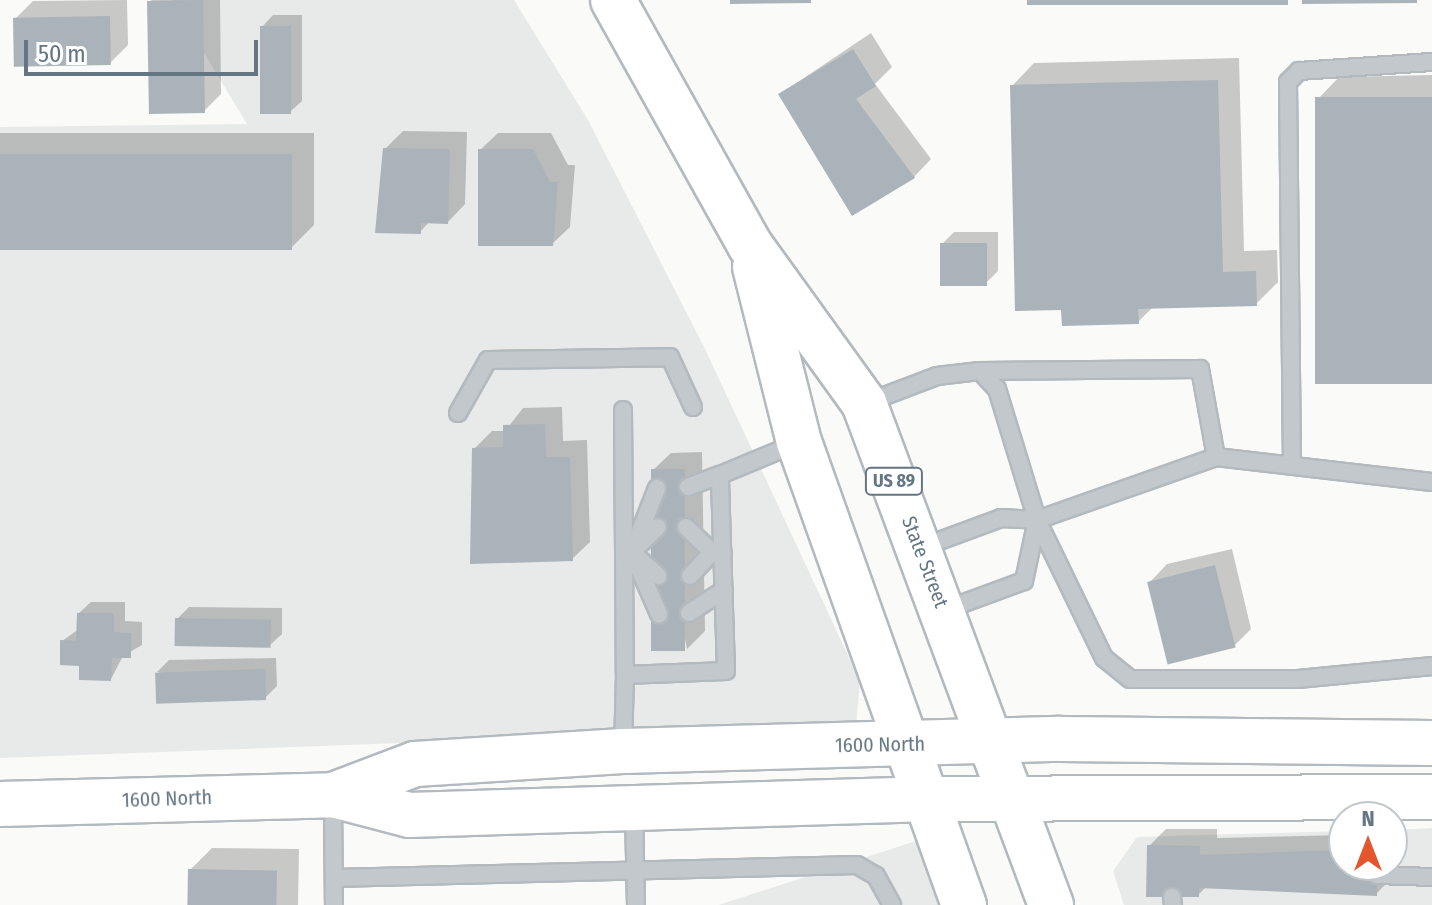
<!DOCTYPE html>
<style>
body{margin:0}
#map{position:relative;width:1432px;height:905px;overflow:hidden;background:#fafaf8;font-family:"Fira Sans Condensed",sans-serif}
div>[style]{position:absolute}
.built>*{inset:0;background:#e8e9e9;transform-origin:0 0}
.shadow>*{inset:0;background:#0003}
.building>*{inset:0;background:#aab3b9;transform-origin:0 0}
.roads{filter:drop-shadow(2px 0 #b3babf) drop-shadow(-2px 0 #b3babf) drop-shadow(0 2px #b3babf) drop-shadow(0 -2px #b3babf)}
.lane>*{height:16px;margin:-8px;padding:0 8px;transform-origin:8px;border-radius:8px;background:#c3c8cc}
.secondary>*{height:44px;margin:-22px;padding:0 22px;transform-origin:22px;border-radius:22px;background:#fff}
.primary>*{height:44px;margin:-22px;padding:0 22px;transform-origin:22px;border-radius:22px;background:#fff}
span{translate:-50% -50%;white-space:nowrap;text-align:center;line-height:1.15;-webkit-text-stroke:8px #fff;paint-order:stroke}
.shield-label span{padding:2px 6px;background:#fff;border:2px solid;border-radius:6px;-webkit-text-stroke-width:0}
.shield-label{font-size:18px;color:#657683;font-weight:700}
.street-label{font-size:20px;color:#657683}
.north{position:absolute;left:1328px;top:801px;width:80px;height:80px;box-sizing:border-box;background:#fff;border:2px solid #c1c8cd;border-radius:50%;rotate:0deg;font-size:22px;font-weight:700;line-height:32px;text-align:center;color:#657683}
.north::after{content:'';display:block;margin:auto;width:28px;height:36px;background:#e4572e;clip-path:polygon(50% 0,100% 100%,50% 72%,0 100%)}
.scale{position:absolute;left:24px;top:40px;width:234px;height:36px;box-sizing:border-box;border:4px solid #657683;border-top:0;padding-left:10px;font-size:24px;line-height:28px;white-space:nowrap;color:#657683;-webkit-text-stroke:6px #fff;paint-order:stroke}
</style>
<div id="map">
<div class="built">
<i style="clip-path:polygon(172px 0,514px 0,588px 120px,705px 349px,860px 681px,856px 726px,0 758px,0 127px,247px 124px)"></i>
<i style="clip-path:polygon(1432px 828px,1432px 905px,1124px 905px,1113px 871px,1137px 837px,1344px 831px,1344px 865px,1392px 865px,1392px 830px)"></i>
<i style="left:922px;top:839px;width:69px;height:922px;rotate:72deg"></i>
</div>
<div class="shadow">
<i style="clip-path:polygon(127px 0,128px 45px,110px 63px,15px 19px,33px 1px)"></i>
<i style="clip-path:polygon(151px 0,220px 0,221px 94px,204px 111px)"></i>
<i style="clip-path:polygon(273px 15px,302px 15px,302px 101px,290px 112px,262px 27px)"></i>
<i style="clip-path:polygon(871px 33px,892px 67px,875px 84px,931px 159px,914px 177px,780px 94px)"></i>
<i style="clip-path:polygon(1239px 58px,1244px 251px,1277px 250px,1278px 282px,1256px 304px,1153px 307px,1138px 322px,1063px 308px,1012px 86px,1034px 63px)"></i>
<i style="clip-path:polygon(1432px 75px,1432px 382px,1317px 100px,1339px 77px)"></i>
<i style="clip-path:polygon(403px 131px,467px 132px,465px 204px,448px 222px,430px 221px,420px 232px,385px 149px)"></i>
<i style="clip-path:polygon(0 133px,314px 133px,314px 225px,291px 248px,0 248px)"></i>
<i style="clip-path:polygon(498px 133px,551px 133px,568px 165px,575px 165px,570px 227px,552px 244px,480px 150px)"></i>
<i style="clip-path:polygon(954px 232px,998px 232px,998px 271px,986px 283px,942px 244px)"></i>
<i style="clip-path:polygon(562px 407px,563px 441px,587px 440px,590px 542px,572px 559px,474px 449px,492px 431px,505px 431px,523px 408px)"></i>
<i style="clip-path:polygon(702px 452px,705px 631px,687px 649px,653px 470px,671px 453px)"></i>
<i style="clip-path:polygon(1232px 549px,1251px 629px,1234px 646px,1150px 582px,1167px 564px)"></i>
<i style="clip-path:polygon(91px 602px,125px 602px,125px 621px,142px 622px,142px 645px,123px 656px,111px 679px,81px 664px,62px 641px,79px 629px,79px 613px)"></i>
<i style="clip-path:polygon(189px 607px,282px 608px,282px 634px,270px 645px,177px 619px)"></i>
<i style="clip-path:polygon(276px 658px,277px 686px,265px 698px,157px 672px,169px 660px)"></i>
<i style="clip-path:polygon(1166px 829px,1217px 829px,1217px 838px,1344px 835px,1344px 865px,1392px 865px,1394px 834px,1394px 876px,1376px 894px,1207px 886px,1198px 895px,1149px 846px)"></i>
<i style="clip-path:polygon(212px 848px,299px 849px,298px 905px,189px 905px,190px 870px)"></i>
</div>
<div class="building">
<i style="left:203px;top:0;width:113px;height:56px;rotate:89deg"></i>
<i style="clip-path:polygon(730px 0,811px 0,811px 3px,730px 4px)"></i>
<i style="left:1027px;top:0;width:261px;height:5px"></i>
<i style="clip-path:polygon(1302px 0,1417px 0,1417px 3px,1302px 4px)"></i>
<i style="left:110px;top:16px;width:49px;height:97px;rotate:89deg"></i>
<i style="left:260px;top:26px;width:31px;height:88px"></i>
<i style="clip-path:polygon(853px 49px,876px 86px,856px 99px,915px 178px,852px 216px,778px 94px)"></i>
<i style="clip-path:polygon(1218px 80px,1223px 272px,1256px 271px,1257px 306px,1138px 309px,1139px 324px,1062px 326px,1061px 310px,1015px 311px,1010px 85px)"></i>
<i style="left:1432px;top:97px;width:287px;height:117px;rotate:90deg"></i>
<i style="clip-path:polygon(383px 148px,450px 149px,448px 224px,421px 223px,421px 234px,375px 233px)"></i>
<i style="clip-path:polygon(478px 149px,533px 149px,550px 182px,558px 182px,553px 246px,478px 246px)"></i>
<i style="left:0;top:154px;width:292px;height:96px"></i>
<i style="left:940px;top:243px;width:47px;height:43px"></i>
<i style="clip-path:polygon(545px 424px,546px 457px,570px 457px,573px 561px,470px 564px,472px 448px,503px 447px,503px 425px)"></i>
<i style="left:651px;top:469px;width:34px;height:182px"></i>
<i style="left:1215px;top:565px;width:85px;height:70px;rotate:76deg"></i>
<i style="clip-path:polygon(77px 613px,114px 613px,114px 632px,131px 633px,131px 658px,112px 658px,111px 681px,79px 680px,79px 666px,60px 665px,60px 640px,76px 641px)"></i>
<i style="left:175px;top:618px;width:96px;height:28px;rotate:1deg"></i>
<i style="left:265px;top:669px;width:31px;height:110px;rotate:88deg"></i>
<i style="clip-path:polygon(1147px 845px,1200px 846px,1200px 855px,1344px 850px,1344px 865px,1377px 865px,1377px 896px,1199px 888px,1199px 897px,1146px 897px)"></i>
<i style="left:188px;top:869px;width:89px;height:36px;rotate:1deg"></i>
</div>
<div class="roads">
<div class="lane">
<i style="left:980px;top:371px;width:220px;rotate:-0.5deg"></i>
<i style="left:1200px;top:369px;width:89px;rotate:79.7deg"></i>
<i style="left:866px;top:403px;width:76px;rotate:-20.8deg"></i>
<i style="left:937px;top:376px;width:43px;rotate:-6.6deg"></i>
<i style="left:980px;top:371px;width:25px;rotate:47deg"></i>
<i style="left:997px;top:389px;width:137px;rotate:73deg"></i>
<i style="left:1037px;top:520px;width:153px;rotate:64.1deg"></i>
<i style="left:1104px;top:658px;width:33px;rotate:39deg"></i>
<i style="left:1130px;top:679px;width:168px"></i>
<i style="left:1298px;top:679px;width:135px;rotate:-5.5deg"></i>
<i style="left:623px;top:410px;width:265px;rotate:89.6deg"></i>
<i style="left:458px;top:413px;width:61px;rotate:-60.5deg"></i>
<i style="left:488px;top:360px;width:182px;rotate:-0.9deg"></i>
<i style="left:670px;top:357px;width:55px;rotate:65.3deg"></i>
<i style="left:1292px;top:465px;width:383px;rotate:-90.6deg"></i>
<i style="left:1288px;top:82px;width:16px;rotate:-45deg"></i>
<i style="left:1299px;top:71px;width:133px;rotate:-3.9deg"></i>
<i style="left:688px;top:487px;width:34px;rotate:-21deg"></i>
<i style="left:657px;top:488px;width:69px;rotate:111.3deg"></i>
<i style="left:632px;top:552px;width:68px;rotate:66.5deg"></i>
<i style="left:686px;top:527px;width:36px;rotate:44deg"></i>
<i style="left:712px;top:552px;width:11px;rotate:5deg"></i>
<i style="left:636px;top:548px;width:30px;rotate:-44deg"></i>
<i style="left:920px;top:548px;width:86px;rotate:-20.3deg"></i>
<i style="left:1001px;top:518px;width:36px;rotate:3deg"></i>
<i style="left:1037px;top:520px;width:190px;rotate:-19.4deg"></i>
<i style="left:1216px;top:457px;width:217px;rotate:6.6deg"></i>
<i style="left:636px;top:556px;width:30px;rotate:42deg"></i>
<i style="left:690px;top:576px;width:33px;rotate:-47deg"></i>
<i style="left:945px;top:610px;width:84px;rotate:-20.2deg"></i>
<i style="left:1024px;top:581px;width:62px;rotate:-78deg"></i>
<i style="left:689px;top:613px;width:42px;rotate:-33.3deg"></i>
<i style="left:623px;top:751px;width:76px;rotate:-88.5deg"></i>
<i style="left:625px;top:675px;width:101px;rotate:-2.3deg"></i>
<i style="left:726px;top:671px;width:196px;rotate:-91.8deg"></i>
<i style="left:720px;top:475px;width:83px;rotate:-22.6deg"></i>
<i style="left:333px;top:796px;width:109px;rotate:89.5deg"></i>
<i style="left:634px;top:811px;width:94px;rotate:88.8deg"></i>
<i style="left:1377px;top:875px;width:55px;rotate:2.1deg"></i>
<i style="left:334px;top:878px;width:523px;rotate:-1.42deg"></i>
<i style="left:857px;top:865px;width:22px;rotate:30deg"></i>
<i style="left:876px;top:876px;width:33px;rotate:61deg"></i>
<i style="left:1172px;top:897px;width:8px;rotate:83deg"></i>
</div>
<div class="secondary">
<i style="left:333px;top:795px;width:88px;rotate:-20.7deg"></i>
<i style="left:415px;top:764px;width:208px;rotate:-3.6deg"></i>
<i style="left:623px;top:751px;width:437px;rotate:-1.6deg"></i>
<i style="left:1060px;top:739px;width:372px;rotate:0.6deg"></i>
<i style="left:0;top:804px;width:333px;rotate:-1.5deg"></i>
<i style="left:333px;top:795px;width:79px;rotate:14.7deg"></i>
<i style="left:409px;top:815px;width:521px;rotate:-1.76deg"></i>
<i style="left:930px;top:799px;width:502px;rotate:-0.23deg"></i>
</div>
<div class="primary">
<i style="left:613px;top:0;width:281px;rotate:60.8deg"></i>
<i style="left:750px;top:245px;width:195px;rotate:54.2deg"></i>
<i style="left:864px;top:403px;width:536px;rotate:69.57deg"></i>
<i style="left:755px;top:267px;width:180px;rotate:75.9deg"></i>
<i style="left:799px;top:442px;width:492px;rotate:70.4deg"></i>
</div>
</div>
<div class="shield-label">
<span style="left:894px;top:481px">US 89</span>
</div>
<div class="street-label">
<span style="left:925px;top:562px;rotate:69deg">State Street</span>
<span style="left:880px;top:745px;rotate:-1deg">1600 North</span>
<span style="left:167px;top:799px;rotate:-2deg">1600 North</span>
</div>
<div class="north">N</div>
<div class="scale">50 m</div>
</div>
